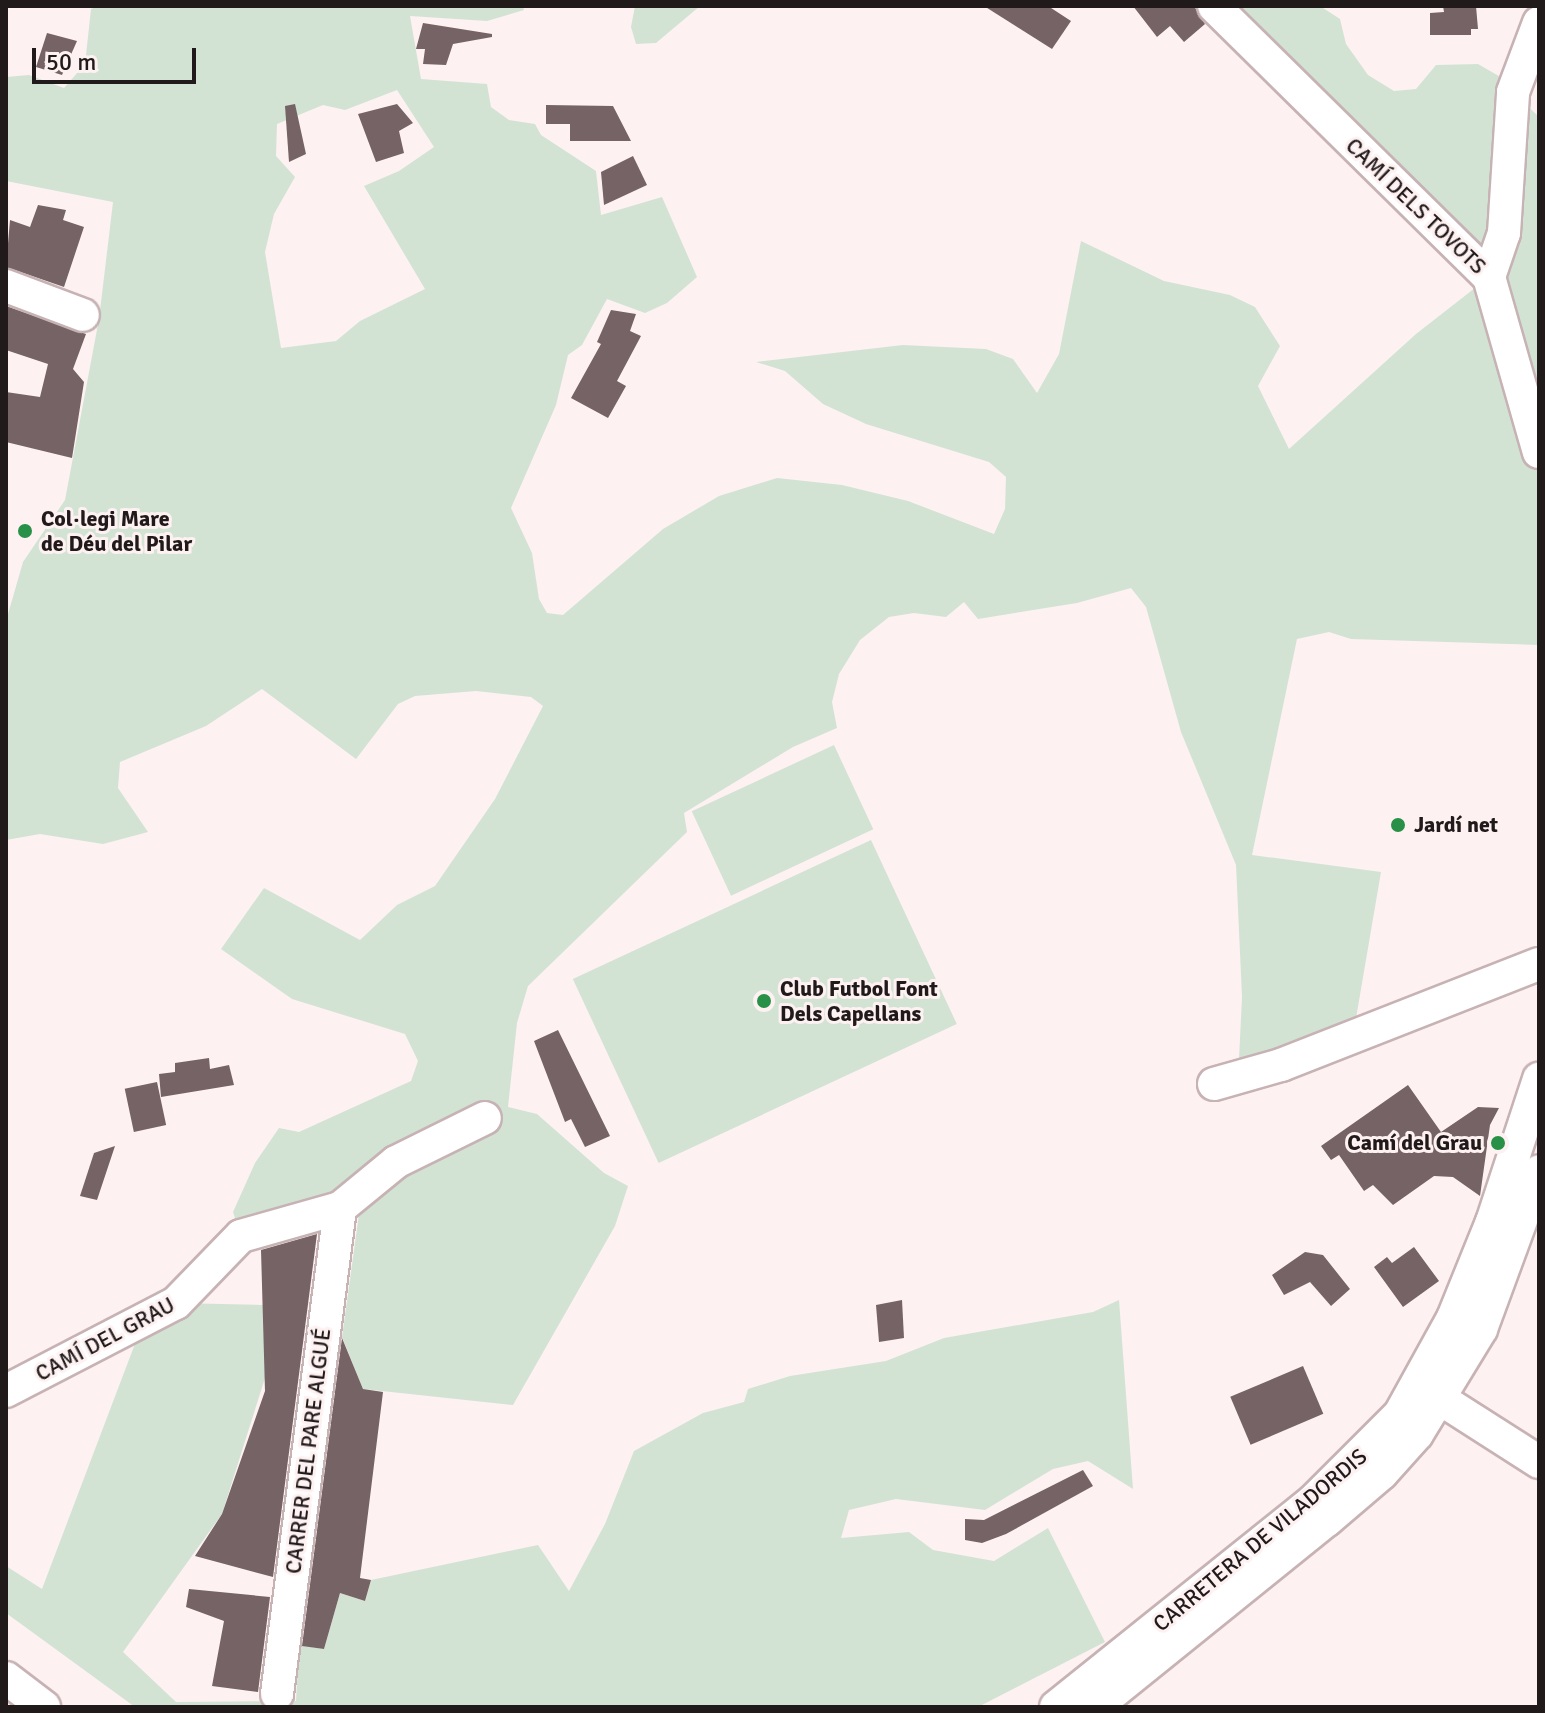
<!DOCTYPE html>
<meta charset="utf-8">
<style>
body{margin:0}
#map{position:relative;width:1545px;height:1713px;overflow:hidden;background:#fef1f2;font-family:Signika,sans-serif}
div>[style]{position:absolute}
.green>*{inset:0;background:#d2e3d4;transform-origin:0 0}
.building>*{inset:0;background:#756365;transform-origin:0 0}
.roads{filter:drop-shadow(2px 0 #c7b2b4) drop-shadow(-2px 0 #c7b2b4) drop-shadow(0 2px #c7b2b4) drop-shadow(0 -2px #c7b2b4)}
.minor>*{height:32px;margin:-16px;padding:0 16px;transform-origin:16px;border-radius:16px;background:#fff}
.dots>*{width:22px;height:22px;translate:-50% -50%;box-sizing:border-box;border:4px solid #fef1f2;border-radius:50%}
span{translate:-50% -50%;white-space:nowrap;text-align:center;line-height:1.15;-webkit-text-stroke:6px #fef1f2;paint-order:stroke}
.street-label{font-size:22px;color:#211a1b}
.poi-label{font-size:22px;color:#211a1b;font-weight:700}
.left{translate:0 -50%;text-align:left}
.right{translate:-100% -50%;text-align:right}
.frame{position:absolute;inset:0;border:8px solid #211a1b;pointer-events:none}
.scale{position:absolute;left:32px;top:48px;width:164px;height:36px;box-sizing:border-box;border:4px solid #211a1b;border-top:0;padding-left:10px;font-size:24px;line-height:28px;white-space:nowrap;color:#211a1b;-webkit-text-stroke:6px #fef1f2;paint-order:stroke}
</style>
<div id="map">
<div class="green">
<i style="clip-path:polygon(evenodd,98px 6px,523px 6px,524px 10px,487px 21px,410px 16px,421px 79px,487px 84px,491px 107px,509px 120px,535px 124px,541px 135px,596px 171px,601px 215px,662px 197px,697px 277px,667px 303px,645px 313px,607px 299px,582px 345px,568px 355px,556px 405px,511px 508px,532px 553px,539px 599px,547px 613px,563px 615px,663px 529px,719px 496px,777px 478px,842px 485px,908px 501px,994px 534px,1005px 509px,1006px 477px,989px 462px,866px 424px,823px 404px,785px 371px,756px 362px,903px 345px,986px 349px,1013px 359px,1037px 393px,1059px 354px,1081px 241px,1164px 281px,1230px 295px,1255px 307px,1280px 346px,1258px 386px,1289px 449px,1416px 334px,1489px 277px,1513px 92px,1539px 117px,1539px 645px,1351px 639px,1329px 632px,1297px 639px,1252px 855px,1381px 872px,1353px 1036px,1238px 1080px,1242px 997px,1236px 865px,1181px 732px,1146px 607px,1131px 588px,1077px 603px,978px 619px,964px 602px,946px 617px,914px 613px,889px 617px,860px 640px,839px 674px,832px 702px,837px 728px,793px 747px,684px 813px,687px 832px,528px 986px,517px 1023px,508px 1107px,537px 1114px,604px 1173px,628px 1186px,615px 1226px,513px 1405px,363px 1389px,342px 1337px,359px 1214px,393px 1165px,340px 1208px,241px 1236px,233px 1212px,255px 1163px,279px 1128px,299px 1132px,411px 1081px,418px 1061px,405px 1034px,292px 999px,221px 949px,264px 888px,360px 940px,397px 905px,435px 886px,495px 799px,543px 706px,531px 697px,476px 691px,415px 696px,398px 704px,356px 759px,262px 689px,206px 726px,120px 762px,118px 788px,148px 832px,103px 844px,40px 834px,6px 840px,6px 621px,23px 562px,65px 500px,99px 319px,113px 202px,6px 181px,6px 77px,29px 75px,64px 88px,85px 64px,91px 9px,98px 6px,397px 90px,434px 147px,399px 171px,364px 186px,425px 289px,360px 321px,336px 341px,281px 348px,265px 252px,274px 214px,295px 177px,276px 156px,277px 124px,323px 105px,345px 110px,397px 90px)"></i>
<i style="clip-path:polygon(635px 6px,700px 6px,656px 43px,636px 44px,631px 27px)"></i>
<i style="clip-path:polygon(1214px 6px,1320px 6px,1340px 19px,1346px 44px,1368px 75px,1394px 91px,1416px 89px,1436px 65px,1478px 64px,1504px 79px,1491px 230px,1479px 249px)"></i>
<i style="left:834px;top:745px;width:93px;height:157px;rotate:65deg"></i>
<i style="left:871px;top:840px;width:203px;height:329px;rotate:65deg"></i>
<i style="clip-path:polygon(1119px 1300px,1133px 1489px,1088px 1461px,1053px 1469px,985px 1510px,896px 1499px,849px 1510px,841px 1538px,909px 1532px,933px 1550px,994px 1561px,1048px 1528px,1105px 1642px,978px 1707px,135px 1707px,6px 1613px,6px 1566px,42px 1589px,144px 1320px,176px 1303px,263px 1305px,265px 1378px,222px 1514px,123px 1652px,176px 1702px,296px 1701px,299px 1645px,324px 1649px,340px 1593px,365px 1601px,371px 1580px,538px 1545px,569px 1591px,605px 1524px,634px 1451px,703px 1413px,744px 1402px,748px 1389px,790px 1376px,886px 1361px,944px 1338px,1093px 1312px)"></i>
</div>
<div class="building">
<i style="clip-path:polygon(984px 6px,1048px 6px,1071px 21px,1052px 49px)"></i>
<i style="clip-path:polygon(1133px 6px,1194px 6px,1205px 24px,1184px 42px,1170px 26px,1157px 37px)"></i>
<i style="clip-path:polygon(1443px 6px,1476px 6px,1478px 29px,1471px 29px,1471px 35px,1430px 35px,1430px 13px,1444px 12px)"></i>
<i style="clip-path:polygon(423px 23px,492px 34px,492px 37px,453px 44px,446px 65px,423px 64px,425px 49px,416px 49px)"></i>
<i style="clip-path:polygon(47px 33px,77px 41px,62px 75px,36px 67px)"></i>
<i style="clip-path:polygon(295px 104px,306px 154px,289px 162px,285px 106px)"></i>
<i style="clip-path:polygon(397px 104px,413px 123px,399px 131px,404px 153px,376px 162px,358px 114px)"></i>
<i style="clip-path:polygon(546px 105px,613px 106px,631px 141px,570px 141px,570px 124px,546px 124px)"></i>
<i style="clip-path:polygon(633px 156px,647px 185px,604px 205px,601px 172px)"></i>
<i style="clip-path:polygon(38px 205px,66px 210px,63px 220px,84px 227px,64px 287px,6px 267px,10px 220px,30px 227px)"></i>
<i style="clip-path:polygon(6px 306px,86px 334px,73px 369px,84px 382px,72px 458px,6px 442px,6px 392px,40px 397px,48px 364px,6px 350px)"></i>
<i style="clip-path:polygon(611px 310px,636px 314px,630px 331px,641px 336px,617px 381px,626px 386px,608px 418px,571px 398px,601px 344px,597px 342px)"></i>
<i style="clip-path:polygon(558px 1030px,610px 1136px,585px 1147px,571px 1119px,565px 1122px,534px 1041px)"></i>
<i style="clip-path:polygon(209px 1058px,210px 1069px,229px 1065px,234px 1085px,161px 1097px,159px 1074px,175px 1072px,175px 1063px)"></i>
<i style="left:157px;top:1082px;width:44px;height:33px;rotate:78deg"></i>
<i style="clip-path:polygon(1408px 1085px,1441px 1132px,1478px 1107px,1499px 1108px,1490px 1125px,1480px 1196px,1453px 1177px,1434px 1176px,1393px 1205px,1373px 1185px,1364px 1191px,1339px 1155px,1331px 1160px,1321px 1146px)"></i>
<i style="clip-path:polygon(115px 1146px,97px 1200px,80px 1196px,94px 1153px)"></i>
<i style="clip-path:polygon(317px 1234px,273px 1577px,195px 1556px,222px 1514px,265px 1391px,261px 1250px)"></i>
<i style="clip-path:polygon(1414px 1247px,1439px 1281px,1403px 1307px,1374px 1267px,1387px 1257px,1392px 1263px)"></i>
<i style="clip-path:polygon(1305px 1252px,1323px 1255px,1350px 1289px,1331px 1306px,1310px 1282px,1284px 1295px,1272px 1275px)"></i>
<i style="clip-path:polygon(902px 1300px,904px 1338px,879px 1342px,876px 1305px)"></i>
<i style="clip-path:polygon(342px 1338px,363px 1389px,383px 1392px,360px 1578px,371px 1580px,365px 1601px,340px 1593px,324px 1649px,302px 1646px)"></i>
<i style="left:1303px;top:1366px;width:52px;height:79px;rotate:67deg"></i>
<i style="clip-path:polygon(1083px 1470px,1093px 1486px,1006px 1534px,982px 1543px,965px 1540px,965px 1519px,984px 1520px)"></i>
<i style="clip-path:polygon(189px 1589px,270px 1597px,258px 1692px,212px 1686px,224px 1621px,186px 1607px)"></i>
</div>
<div class="roads">
<div class="minor">
<i style="left:1214px;top:6px;width:386px;rotate:44.6deg"></i>
<i style="left:1489px;top:277px;width:182px;rotate:74.1deg"></i>
<i style="left:1489px;top:277px;width:46px;rotate:-71.2deg"></i>
<i style="left:1504px;top:233px;width:141px;rotate:-86.3deg"></i>
<i style="left:1513px;top:92px;width:74px;rotate:-69.4deg"></i>
<i style="left:6px;top:286px;width:82px;rotate:20.6deg"></i>
<i style="left:1214px;top:1084px;width:70px;rotate:-15.8deg"></i>
<i style="left:1281px;top:1065px;width:277px;rotate:-21.4deg"></i>
<i style="left:6px;top:1391px;width:191px;rotate:-27.4deg"></i>
<i style="left:176px;top:1303px;width:93px;rotate:-45.9deg"></i>
<i style="left:241px;top:1236px;width:103px;rotate:-15.8deg"></i>
<i style="left:340px;top:1208px;width:72px;rotate:-39.4deg"></i>
<i style="left:396px;top:1162px;width:99px;rotate:-26.3deg"></i>
<i style="left:1442px;top:1400px;width:115px;rotate:32.6deg"></i>
<i style="left:6px;top:1678px;width:48px;rotate:37.3deg"></i>
<i style="left:277px;top:1694px;width:490px;rotate:-82.6deg"></i>
<i style="left:1056px;top:1707px;width:329px;rotate:-38.7deg"></i>
<i style="left:1313px;top:1501px;width:123px;rotate:-45deg"></i>
<i style="left:1400px;top:1414px;width:110px;rotate:-61.1deg"></i>
<i style="left:1453px;top:1318px;width:104px;rotate:-67.9deg"></i>
<i style="left:1492px;top:1222px;width:151px;rotate:-71.8deg"></i>
<i style="left:1095px;top:1707px;width:298px;rotate:-38.9deg"></i>
<i style="left:1327px;top:1520px;width:72px;rotate:-40.5deg"></i>
<i style="left:1382px;top:1473px;width:52px;rotate:-48.1deg"></i>
<i style="left:1417px;top:1434px;width:123px;rotate:-58.6deg"></i>
<i style="left:1481px;top:1329px;width:168px;rotate:-69.8deg"></i>
</div>
</div>
<div class="dots">
<i style="left:25px;top:531px;background:#289047"></i>
<i style="left:1398px;top:825px;background:#289047"></i>
<i style="left:764px;top:1001px;background:#289047"></i>
<i style="left:1498px;top:1143px;background:#289047"></i>
</div>
<div class="street-label">
<span style="left:1416px;top:206px;rotate:44deg">CAMÍ DELS TOVOTS</span>
<span style="left:105px;top:1339px;rotate:-28deg">CAMÍ DEL GRAU</span>
<span style="left:308px;top:1451px;rotate:-83deg">CARRER DEL PARE ALGUÉ</span>
<span style="left:1260px;top:1540px;rotate:-40deg">CARRETERA DE VILADORDIS</span>
</div>
<div class="poi-label">
<span class="left" style="left:41px;top:531px">Col·legi Mare<br>de Déu del Pilar</span>
<span class="left" style="left:1414px;top:825px">Jardí net</span>
<span class="left" style="left:780px;top:1001px">Club Futbol Font<br>Dels Capellans</span>
<span class="right" style="left:1482px;top:1143px">Camí del Grau</span>
</div>
<div class="frame"></div>
<div class="scale">50 m</div>
</div>
